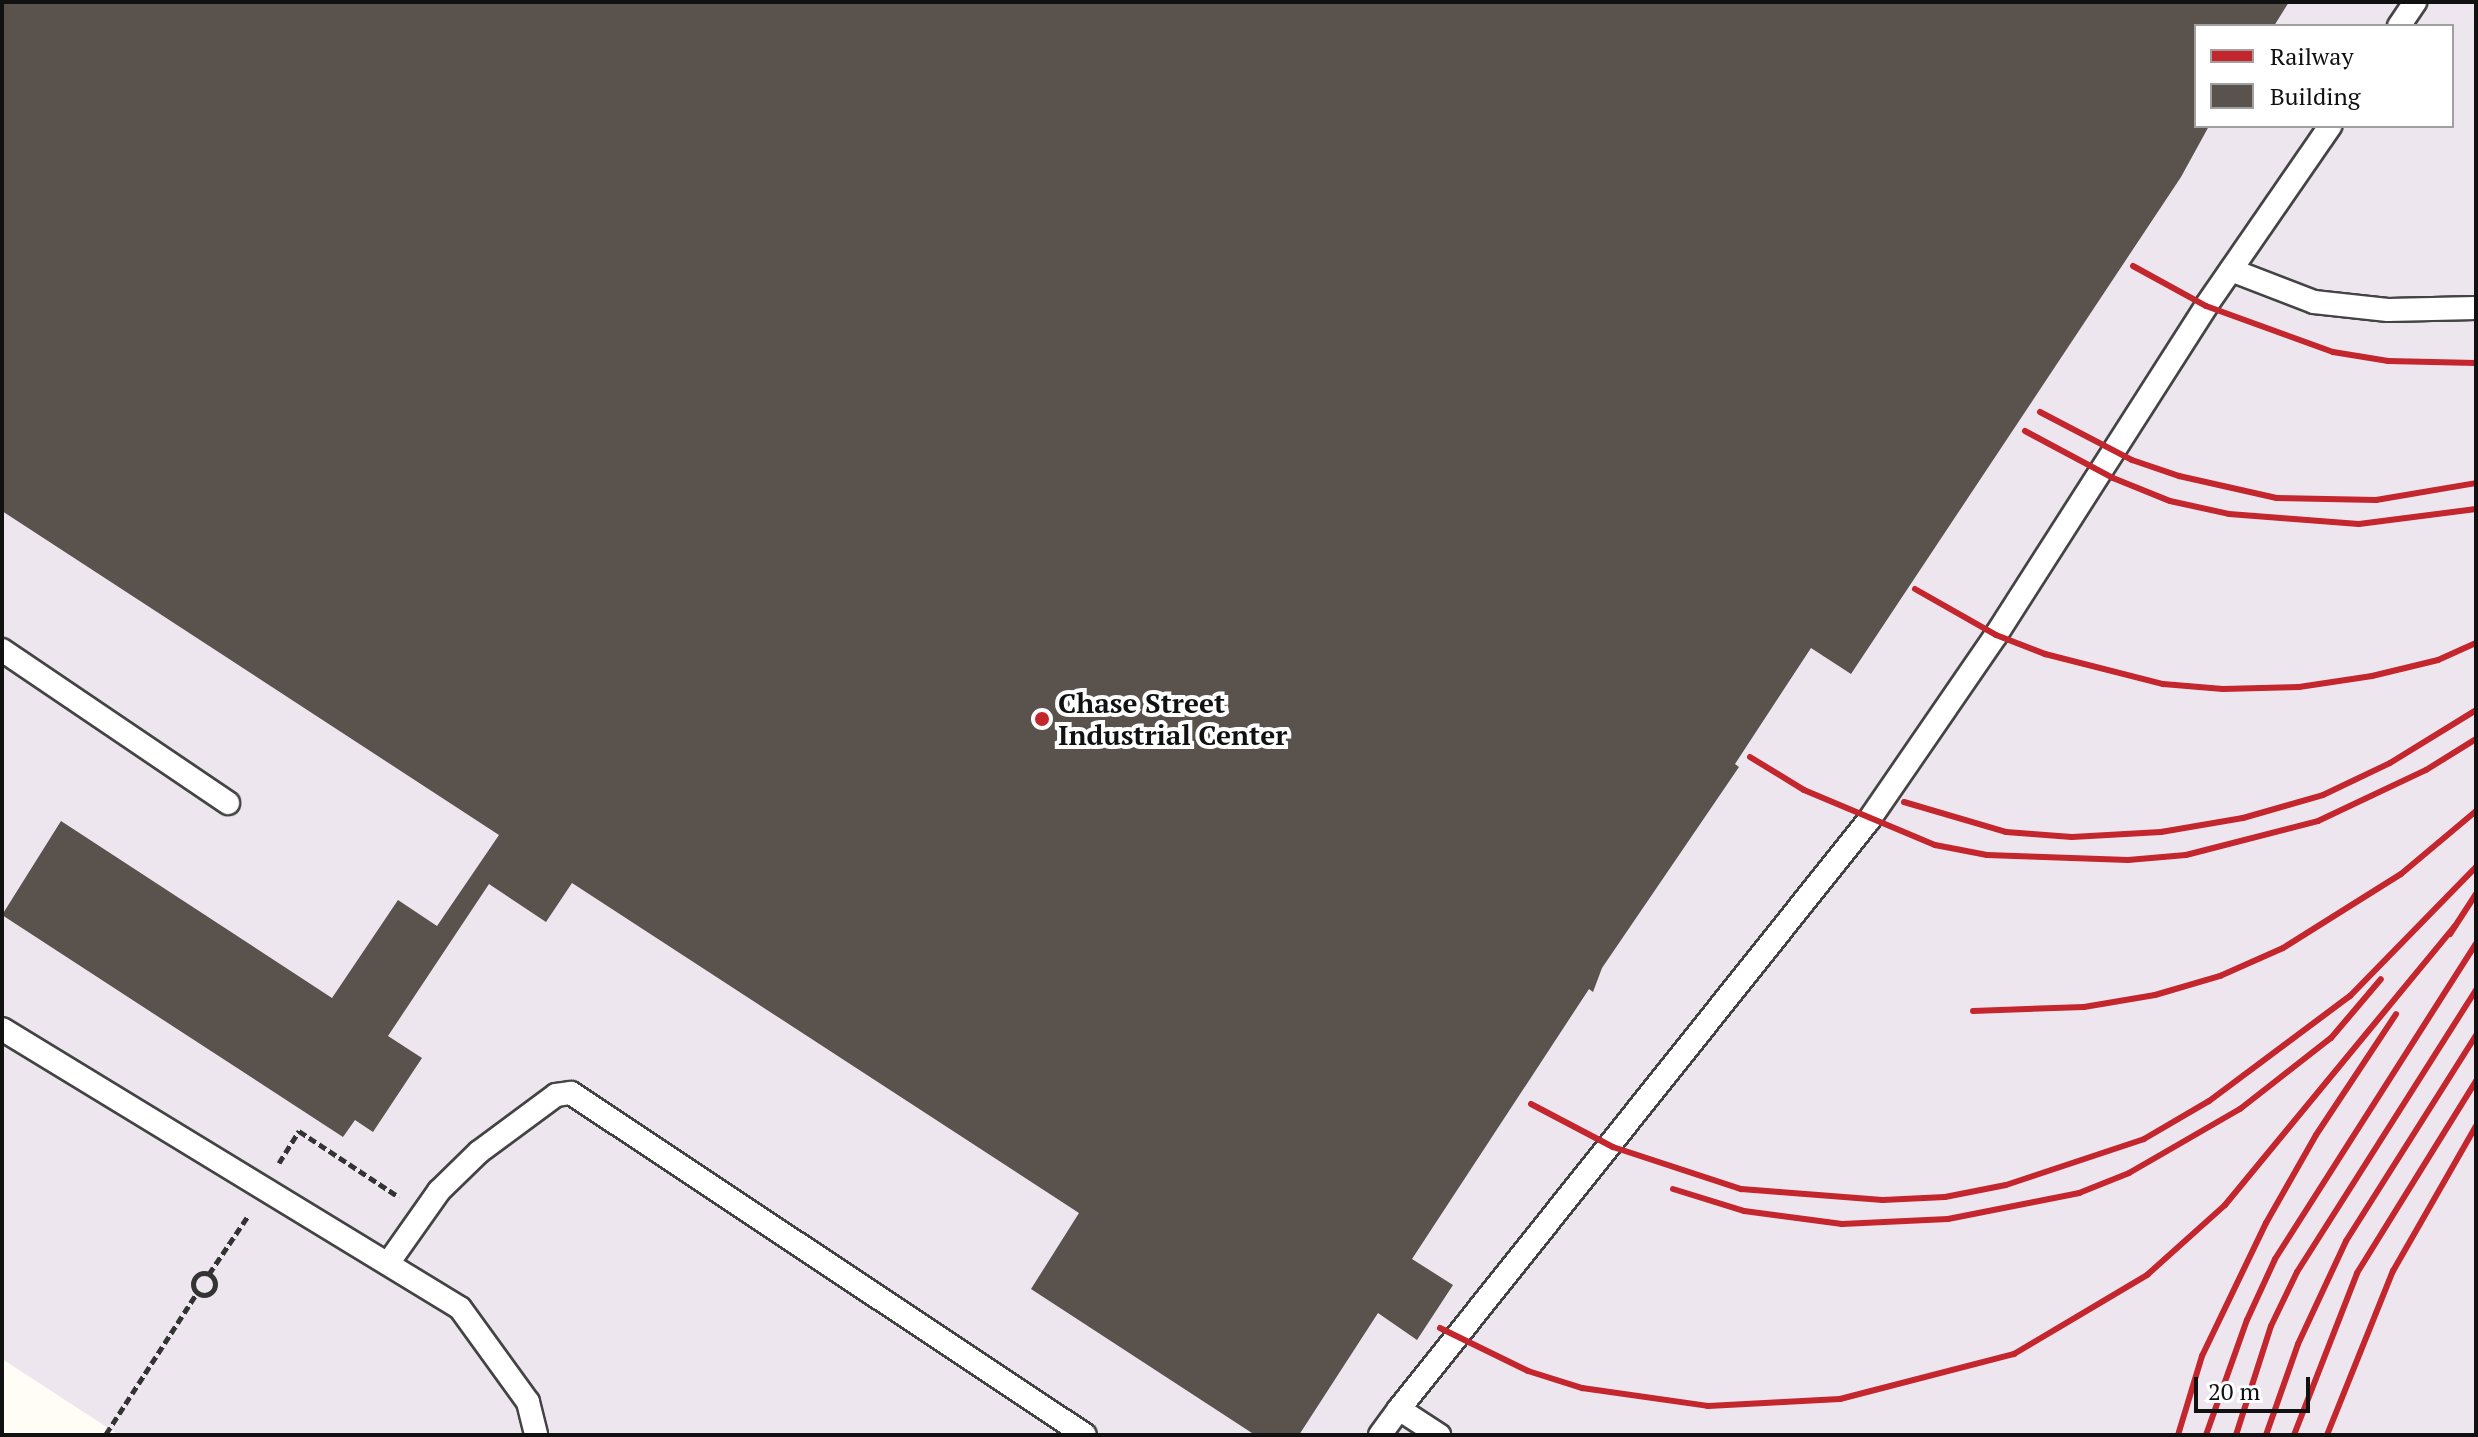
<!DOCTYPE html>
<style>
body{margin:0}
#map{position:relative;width:2478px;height:1437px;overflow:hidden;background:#fffdf5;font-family:"PT Serif",serif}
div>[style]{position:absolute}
.industrial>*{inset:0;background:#eee6ef}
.building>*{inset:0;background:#5a524d}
.path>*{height:5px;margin-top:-2.5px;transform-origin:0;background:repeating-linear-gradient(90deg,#333 0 8px,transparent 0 12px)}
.path>.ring{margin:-2.5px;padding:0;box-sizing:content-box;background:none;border:5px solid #333;border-radius:50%}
.roads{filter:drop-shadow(2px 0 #444) drop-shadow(-2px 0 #444) drop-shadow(0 2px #444) drop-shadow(0 -2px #444)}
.service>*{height:22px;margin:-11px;padding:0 11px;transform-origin:11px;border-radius:11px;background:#fff}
.rail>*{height:6px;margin:-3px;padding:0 3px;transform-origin:3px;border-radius:3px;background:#c4262e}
.dots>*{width:22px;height:22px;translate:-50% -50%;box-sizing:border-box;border:4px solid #fff;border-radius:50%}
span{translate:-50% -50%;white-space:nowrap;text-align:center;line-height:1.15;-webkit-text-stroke:8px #fff;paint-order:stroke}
.poi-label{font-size:28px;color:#111;font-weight:700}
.left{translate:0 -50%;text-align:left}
.frame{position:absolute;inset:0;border:4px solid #111;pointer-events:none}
.legend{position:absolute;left:2194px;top:24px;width:260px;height:104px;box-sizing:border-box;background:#fff;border:2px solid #a0a0a0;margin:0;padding:10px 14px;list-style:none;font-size:24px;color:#111}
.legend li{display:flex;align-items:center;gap:16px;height:40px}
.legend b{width:40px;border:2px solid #a0a0a0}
.scale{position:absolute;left:2194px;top:1377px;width:116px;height:36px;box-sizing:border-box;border:4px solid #111;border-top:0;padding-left:10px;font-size:24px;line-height:28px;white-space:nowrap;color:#111;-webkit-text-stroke:6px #fff;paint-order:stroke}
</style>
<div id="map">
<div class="industrial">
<i style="clip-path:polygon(evenodd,2px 2px,2476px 2px,2476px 1435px,119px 1435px,2px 1359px,2px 2px,2196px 26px,2452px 26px,2452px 126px,2196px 126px,2196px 26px)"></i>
</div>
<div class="building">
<i style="clip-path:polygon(2px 2px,2289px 2px,2274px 26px,2196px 26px,2196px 126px,2209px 126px,2181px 177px,1851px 674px,1811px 648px,1735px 764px,1739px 767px,1602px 968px,1593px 992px,1589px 989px,1412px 1259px,1453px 1285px,1417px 1340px,1378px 1313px,1299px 1435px,1255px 1435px,1031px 1289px,1079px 1213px,572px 883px,546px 922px,489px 884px,388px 1036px,422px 1058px,373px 1132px,355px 1120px,343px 1137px,2px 915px,61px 821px,332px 998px,398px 900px,437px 926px,499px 835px,2px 511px)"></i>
</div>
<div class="path">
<i style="left:279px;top:1163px;width:38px;rotate:-58deg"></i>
<i style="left:299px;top:1131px;width:120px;rotate:33.4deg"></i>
<i class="ring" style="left:193px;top:1273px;width:17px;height:17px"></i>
<i style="left:209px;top:1274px;width:70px;rotate:-56.1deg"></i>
<i style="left:106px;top:1434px;width:168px;rotate:-57.2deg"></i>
</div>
<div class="roads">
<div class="service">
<i style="left:2399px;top:26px;width:29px;rotate:-56deg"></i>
<i style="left:2231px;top:270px;width:89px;rotate:21.1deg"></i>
<i style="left:2314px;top:302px;width:74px;rotate:6.2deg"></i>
<i style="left:2388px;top:310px;width:88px;rotate:-1.3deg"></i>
<i style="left:2px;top:650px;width:273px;rotate:34.1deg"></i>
<i style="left:2px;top:1029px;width:536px;rotate:31.35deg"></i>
<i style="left:460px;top:1308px;width:116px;rotate:54.1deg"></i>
<i style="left:528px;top:1402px;width:34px;rotate:76deg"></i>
<i style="left:389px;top:1262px;width:87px;rotate:-54.8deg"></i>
<i style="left:439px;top:1191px;width:56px;rotate:-44.3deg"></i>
<i style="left:479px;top:1152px;width:96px;rotate:-36.5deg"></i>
<i style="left:556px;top:1095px;width:15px;rotate:-8deg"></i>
<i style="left:571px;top:1093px;width:617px;rotate:33.64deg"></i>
<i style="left:1399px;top:1409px;width:754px;rotate:-51.41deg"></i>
<i style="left:1869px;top:820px;width:224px;rotate:-55.5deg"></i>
<i style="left:1996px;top:635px;width:390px;rotate:-57.4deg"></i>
<i style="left:2206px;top:306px;width:219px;rotate:-55.4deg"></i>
<i style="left:1380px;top:1435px;width:32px;rotate:-54deg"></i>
<i style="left:1399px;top:1409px;width:48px;rotate:33deg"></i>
</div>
</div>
<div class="rail">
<i style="left:2133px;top:266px;width:83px;rotate:28.7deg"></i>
<i style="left:2206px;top:306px;width:135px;rotate:19.9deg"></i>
<i style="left:2333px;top:352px;width:56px;rotate:9.3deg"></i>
<i style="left:2388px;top:361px;width:88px;rotate:1.3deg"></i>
<i style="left:2040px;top:412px;width:104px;rotate:27.6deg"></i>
<i style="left:2132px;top:460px;width:50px;rotate:18.8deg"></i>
<i style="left:2179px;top:476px;width:100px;rotate:12.7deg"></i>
<i style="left:2277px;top:498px;width:99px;rotate:1.2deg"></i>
<i style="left:2376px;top:500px;width:101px;rotate:-9.6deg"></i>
<i style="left:2025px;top:431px;width:100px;rotate:28.1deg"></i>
<i style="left:2113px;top:478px;width:61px;rotate:22deg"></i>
<i style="left:2170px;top:501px;width:60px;rotate:12.4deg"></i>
<i style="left:2229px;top:514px;width:130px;rotate:4.4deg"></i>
<i style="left:2359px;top:524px;width:118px;rotate:-7.3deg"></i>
<i style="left:1915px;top:589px;width:93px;rotate:29.6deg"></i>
<i style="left:1996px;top:635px;width:53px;rotate:21.2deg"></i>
<i style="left:2045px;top:654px;width:122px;rotate:14.3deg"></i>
<i style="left:2163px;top:684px;width:60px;rotate:4.8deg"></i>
<i style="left:2223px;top:689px;width:76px;rotate:-1.5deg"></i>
<i style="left:2299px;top:687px;width:74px;rotate:-8.6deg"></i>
<i style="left:2372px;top:676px;width:68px;rotate:-13.6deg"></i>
<i style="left:2438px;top:660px;width:42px;rotate:-24.1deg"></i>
<i style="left:1750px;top:757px;width:63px;rotate:31.4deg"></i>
<i style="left:1804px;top:790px;width:142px;rotate:22.8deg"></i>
<i style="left:1935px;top:845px;width:53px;rotate:10.9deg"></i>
<i style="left:1987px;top:855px;width:141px;rotate:2deg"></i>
<i style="left:2128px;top:860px;width:58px;rotate:-4.9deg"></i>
<i style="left:2186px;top:855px;width:136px;rotate:-14.4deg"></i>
<i style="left:2318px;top:821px;width:119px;rotate:-25.3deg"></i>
<i style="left:2426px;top:770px;width:59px;rotate:-31.8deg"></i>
<i style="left:1904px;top:802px;width:106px;rotate:16.4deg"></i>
<i style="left:2006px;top:832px;width:66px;rotate:4.3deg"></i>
<i style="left:2072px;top:837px;width:89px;rotate:-3.2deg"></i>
<i style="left:2161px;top:832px;width:83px;rotate:-9.7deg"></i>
<i style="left:2243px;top:818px;width:83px;rotate:-16deg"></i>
<i style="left:2323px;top:795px;width:74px;rotate:-25.5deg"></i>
<i style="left:2390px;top:763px;width:101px;rotate:-31.6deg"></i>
<i style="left:2450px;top:934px;width:48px;rotate:-57deg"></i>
<i style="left:1973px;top:1011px;width:111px;rotate:-2.1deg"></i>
<i style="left:2084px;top:1007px;width:72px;rotate:-9.6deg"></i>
<i style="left:2155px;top:995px;width:68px;rotate:-16.3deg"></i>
<i style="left:2220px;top:976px;width:69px;rotate:-24deg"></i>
<i style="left:2283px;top:948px;width:139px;rotate:-32.1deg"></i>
<i style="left:2401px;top:874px;width:98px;rotate:-40deg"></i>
<i style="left:1531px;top:1104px;width:93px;rotate:27.7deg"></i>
<i style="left:1613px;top:1147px;width:135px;rotate:18.2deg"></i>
<i style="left:1741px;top:1189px;width:142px;rotate:4.4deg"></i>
<i style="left:1883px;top:1200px;width:62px;rotate:-2.8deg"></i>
<i style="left:1945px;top:1197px;width:62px;rotate:-11.1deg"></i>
<i style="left:2006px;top:1185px;width:145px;rotate:-18.4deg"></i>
<i style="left:2144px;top:1139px;width:75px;rotate:-30.3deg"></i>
<i style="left:2209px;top:1101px;width:176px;rotate:-36.7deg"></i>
<i style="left:2350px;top:996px;width:180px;rotate:-45.7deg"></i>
<i style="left:1673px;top:1189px;width:74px;rotate:17.2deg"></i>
<i style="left:1744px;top:1211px;width:99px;rotate:7.6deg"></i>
<i style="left:1842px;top:1224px;width:106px;rotate:-2.7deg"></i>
<i style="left:1948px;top:1219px;width:134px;rotate:-11.2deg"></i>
<i style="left:2079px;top:1193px;width:54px;rotate:-21.8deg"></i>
<i style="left:2129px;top:1173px;width:128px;rotate:-30deg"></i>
<i style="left:2240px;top:1109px;width:115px;rotate:-38deg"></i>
<i style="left:2331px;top:1038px;width:77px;rotate:-49.7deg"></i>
<i style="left:1440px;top:1328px;width:98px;rotate:26deg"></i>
<i style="left:1528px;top:1371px;width:57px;rotate:17.5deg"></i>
<i style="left:1582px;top:1388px;width:127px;rotate:8.1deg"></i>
<i style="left:1708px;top:1406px;width:132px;rotate:-3deg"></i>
<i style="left:1840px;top:1399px;width:180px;rotate:-14.5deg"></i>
<i style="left:2014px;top:1354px;width:155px;rotate:-30.7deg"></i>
<i style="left:2147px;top:1275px;width:105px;rotate:-41.9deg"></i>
<i style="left:2225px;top:1205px;width:362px;rotate:-50.5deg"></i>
<i style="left:2178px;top:1435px;width:83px;rotate:-73.1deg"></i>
<i style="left:2202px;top:1356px;width:148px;rotate:-64.3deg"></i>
<i style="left:2266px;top:1223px;width:101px;rotate:-60.4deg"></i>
<i style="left:2316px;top:1135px;width:145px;rotate:-56.5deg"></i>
<i style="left:2206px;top:1435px;width:122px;rotate:-70.4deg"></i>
<i style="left:2247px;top:1320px;width:67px;rotate:-65.3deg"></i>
<i style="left:2275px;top:1259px;width:374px;rotate:-57.5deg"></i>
<i style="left:2236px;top:1435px;width:114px;rotate:-72.2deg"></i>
<i style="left:2271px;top:1326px;width:60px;rotate:-64.3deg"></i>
<i style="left:2297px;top:1272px;width:334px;rotate:-57.6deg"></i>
<i style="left:2266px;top:1435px;width:96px;rotate:-70.6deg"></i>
<i style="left:2298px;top:1344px;width:114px;rotate:-65deg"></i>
<i style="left:2346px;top:1241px;width:244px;rotate:-57.7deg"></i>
<i style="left:2294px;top:1435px;width:174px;rotate:-68.7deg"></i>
<i style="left:2357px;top:1273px;width:226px;rotate:-58.2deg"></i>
<i style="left:2327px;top:1435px;width:177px;rotate:-68.1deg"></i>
<i style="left:2393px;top:1271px;width:167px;rotate:-60.2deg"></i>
</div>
<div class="dots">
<i style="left:1042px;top:719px;background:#c4262e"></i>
</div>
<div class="poi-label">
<span class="left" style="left:1058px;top:719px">Chase Street<br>Industrial Center</span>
</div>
<div class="frame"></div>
<ul class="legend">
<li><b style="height:10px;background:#c4262e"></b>Railway</li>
<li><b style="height:22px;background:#5a524d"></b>Building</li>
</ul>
<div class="scale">20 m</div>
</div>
